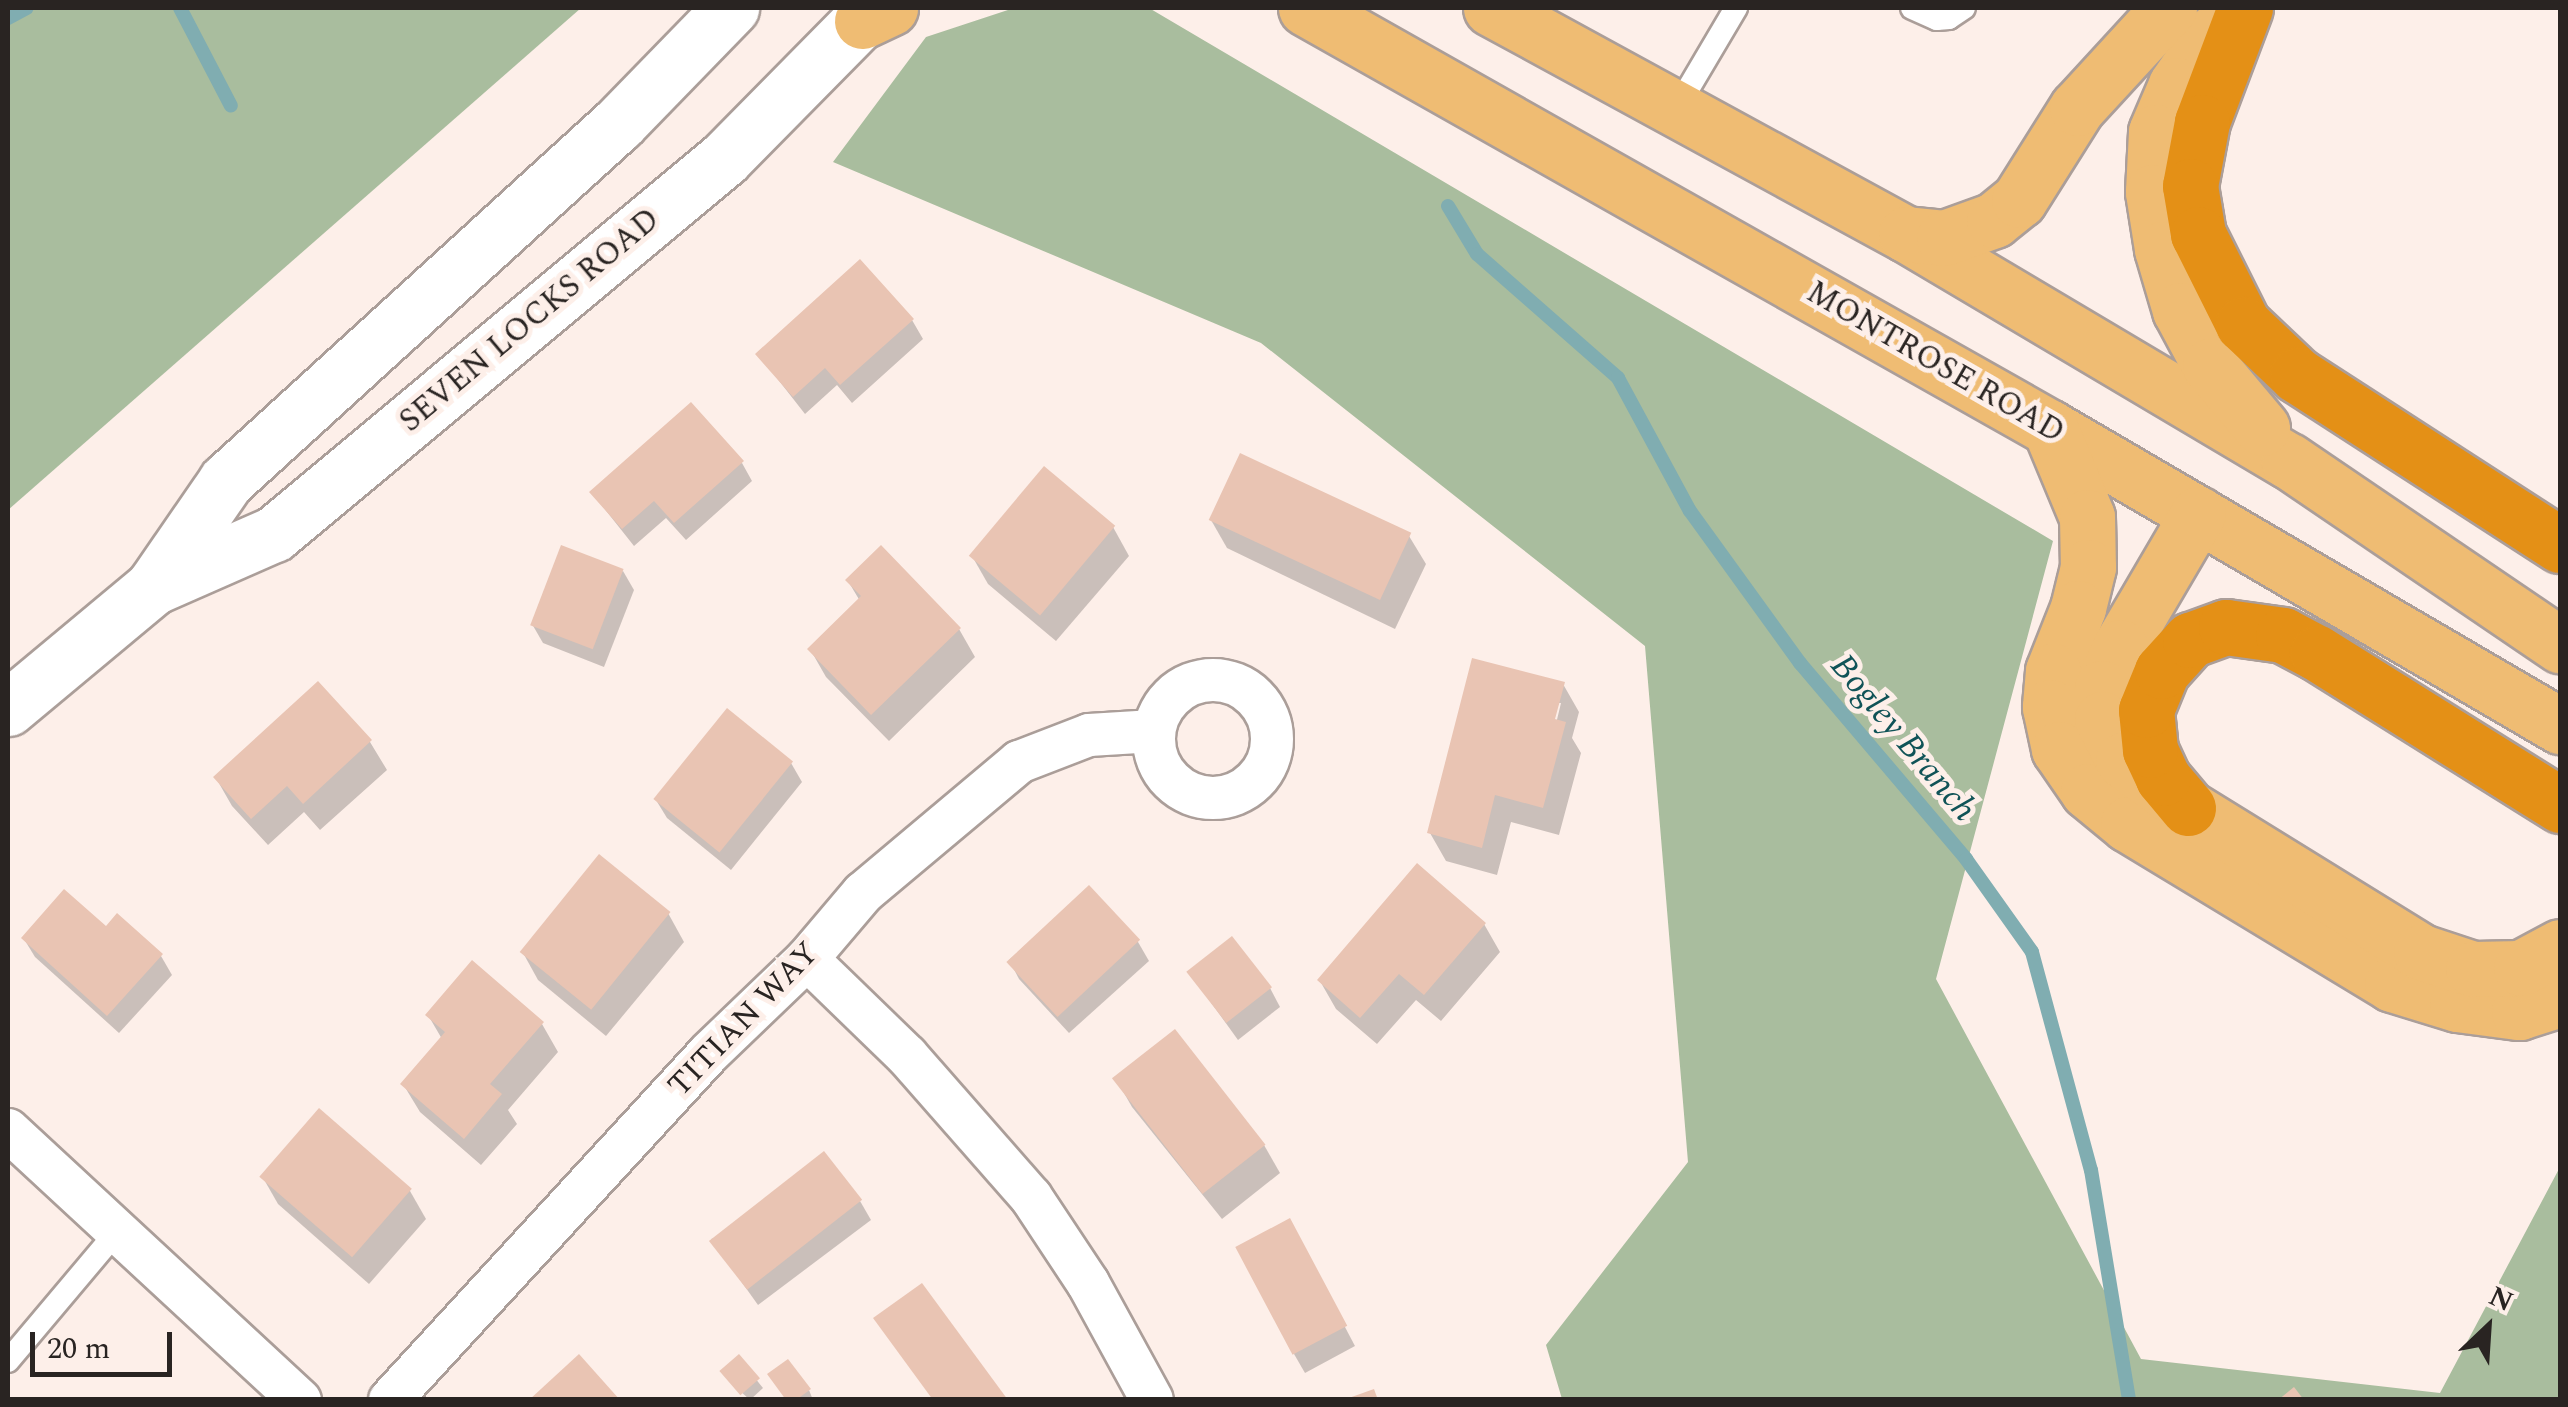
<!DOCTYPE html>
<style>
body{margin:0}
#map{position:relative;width:2568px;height:1407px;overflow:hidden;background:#fdefe9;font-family:Spectral,serif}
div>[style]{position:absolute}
.forest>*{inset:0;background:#a9bd9e}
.shadow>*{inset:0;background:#0003}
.stream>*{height:14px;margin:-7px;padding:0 7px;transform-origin:7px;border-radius:7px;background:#80adb1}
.building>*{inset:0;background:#e9c4b3;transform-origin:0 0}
.roads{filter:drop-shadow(2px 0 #ab9e99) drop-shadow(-2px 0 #ab9e99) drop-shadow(0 2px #ab9e99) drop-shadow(0 -2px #ab9e99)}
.service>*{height:22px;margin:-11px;padding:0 11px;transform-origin:11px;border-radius:11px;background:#fff}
.minor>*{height:42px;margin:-21px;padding:0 21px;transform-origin:21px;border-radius:21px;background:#fff}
.minor>.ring{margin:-21px;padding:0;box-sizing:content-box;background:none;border:42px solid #fff;border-radius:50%}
.secondary>*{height:55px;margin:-27.5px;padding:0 27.5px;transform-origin:27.5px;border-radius:27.5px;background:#fff}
.primary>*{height:55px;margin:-27.5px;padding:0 27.5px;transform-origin:27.5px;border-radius:27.5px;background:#efbc73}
.motorway>*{height:55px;margin:-27.5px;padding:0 27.5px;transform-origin:27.5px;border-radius:27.5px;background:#e49016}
span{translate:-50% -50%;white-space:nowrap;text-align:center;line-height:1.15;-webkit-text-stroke:10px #fdefe9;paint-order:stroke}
.street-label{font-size:32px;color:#292422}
.water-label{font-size:35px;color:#105357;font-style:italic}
.frame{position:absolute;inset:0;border:10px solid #292422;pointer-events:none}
.north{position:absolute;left:2438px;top:1277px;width:100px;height:100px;-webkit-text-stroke:8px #fdefe9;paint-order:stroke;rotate:25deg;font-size:28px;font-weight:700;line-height:40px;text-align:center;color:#292422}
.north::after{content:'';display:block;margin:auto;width:35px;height:45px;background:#292422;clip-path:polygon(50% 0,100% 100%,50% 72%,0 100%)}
.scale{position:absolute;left:30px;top:1332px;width:142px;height:45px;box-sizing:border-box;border:5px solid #292422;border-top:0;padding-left:12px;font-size:30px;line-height:35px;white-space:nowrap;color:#292422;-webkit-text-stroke:8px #fdefe9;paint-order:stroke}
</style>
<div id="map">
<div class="forest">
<i style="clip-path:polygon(8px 8px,581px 8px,8px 510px)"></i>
<i style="clip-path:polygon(1014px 8px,1149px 8px,2053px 541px,1936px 979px,2141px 1359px,2440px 1393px,2560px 1167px,2560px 1399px,1562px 1399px,1546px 1345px,1688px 1162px,1645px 646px,1261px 343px,833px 162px,926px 37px)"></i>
</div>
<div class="shadow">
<i style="clip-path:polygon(912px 320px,923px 339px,852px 403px,837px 385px,805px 414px,758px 354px)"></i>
<i style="clip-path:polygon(742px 463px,752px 481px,686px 540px,666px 518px,634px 546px,592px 493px)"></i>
<i style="clip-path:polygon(1211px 520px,1409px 536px,1426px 564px,1395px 629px,1227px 548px)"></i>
<i style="clip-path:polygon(1113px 527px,1129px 556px,1056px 641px,988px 584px,972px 556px)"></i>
<i style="clip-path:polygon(623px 571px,634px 590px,604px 667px,543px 643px,532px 624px)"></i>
<i style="clip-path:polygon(848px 581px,959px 629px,975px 657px,889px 741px,826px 677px,810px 649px,860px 601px)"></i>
<i style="clip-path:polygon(318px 684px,370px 742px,387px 770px,320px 830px,304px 812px,268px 845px,232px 806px,216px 778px)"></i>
<i style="clip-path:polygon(evenodd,1563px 684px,1579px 712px,1572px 738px,1581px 753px,1559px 835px,1511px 822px,1497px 875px,1446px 861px,1430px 833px,1563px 684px,1556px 703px,1561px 703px,1554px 732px,1556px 703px)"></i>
<i style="clip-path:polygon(791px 763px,802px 782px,731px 870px,667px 818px,656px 800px)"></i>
<i style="clip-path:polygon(1089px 888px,1138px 942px,1149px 961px,1069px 1033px,1019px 979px,1009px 960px)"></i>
<i style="clip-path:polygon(668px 913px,684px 942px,606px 1036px,538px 980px,522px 951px)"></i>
<i style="clip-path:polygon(1484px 924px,1500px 952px,1441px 1021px,1416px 1000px,1377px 1044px,1336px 1009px,1320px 981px)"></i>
<i style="clip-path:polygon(106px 929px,161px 956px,172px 975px,119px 1033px,35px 957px,24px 939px)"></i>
<i style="clip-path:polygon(1189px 972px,1270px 988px,1280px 1007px,1238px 1040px)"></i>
<i style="clip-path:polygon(428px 1015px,542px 1024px,558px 1052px,508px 1110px,517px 1124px,481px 1165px,420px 1112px,403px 1084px,442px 1039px)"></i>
<i style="clip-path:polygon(1116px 1079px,1264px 1145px,1280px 1173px,1222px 1219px,1132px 1107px)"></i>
<i style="clip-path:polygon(262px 1176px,410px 1191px,426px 1219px,369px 1284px,278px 1204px)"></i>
<i style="clip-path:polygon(860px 1201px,871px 1220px,758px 1305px,711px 1239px)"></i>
<i style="clip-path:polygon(1299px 1240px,1355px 1346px,1305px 1373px,1294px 1354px)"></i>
<i style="clip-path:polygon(738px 1357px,763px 1388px,750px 1400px,728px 1380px)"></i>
<i style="clip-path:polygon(809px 1390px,813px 1400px,788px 1400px)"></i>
</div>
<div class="stream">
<i style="left:180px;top:8px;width:110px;rotate:62.5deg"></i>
<i style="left:8px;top:18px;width:21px;rotate:-28deg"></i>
<i style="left:1448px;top:206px;width:56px;rotate:58.9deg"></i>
<i style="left:1477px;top:254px;width:188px;rotate:41.3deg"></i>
<i style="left:1618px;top:378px;width:151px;rotate:61.6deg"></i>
<i style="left:1690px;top:511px;width:188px;rotate:54.1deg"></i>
<i style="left:1800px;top:663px;width:257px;rotate:49.7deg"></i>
<i style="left:1966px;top:859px;width:114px;rotate:54.6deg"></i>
<i style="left:2032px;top:952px;width:226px;rotate:74.9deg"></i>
<i style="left:2091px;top:1170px;width:233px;rotate:80.6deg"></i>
</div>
<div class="building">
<i style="clip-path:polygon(860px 259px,914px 319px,840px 385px,825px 368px,793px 397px,755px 354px)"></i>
<i style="clip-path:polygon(691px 402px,744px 461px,674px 523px,654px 501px,622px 529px,589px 492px)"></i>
<i style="left:1240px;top:453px;width:189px;height:74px;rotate:25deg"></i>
<i style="left:1044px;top:466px;width:93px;height:117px;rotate:40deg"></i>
<i style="left:561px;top:545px;width:67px;height:86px;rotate:21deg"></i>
<i style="clip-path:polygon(881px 545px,961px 628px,871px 715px,807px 649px,861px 596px,845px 580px)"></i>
<i style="clip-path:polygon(1472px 658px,1565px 682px,1555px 719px,1566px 722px,1543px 808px,1495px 795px,1482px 848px,1427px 833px)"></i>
<i style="clip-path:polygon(318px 681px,372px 740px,303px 804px,287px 786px,251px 819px,213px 777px)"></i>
<i style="left:727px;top:708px;width:85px;height:117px;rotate:39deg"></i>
<i style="left:599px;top:854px;width:92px;height:126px;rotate:39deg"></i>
<i style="clip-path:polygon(1417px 863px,1486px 923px,1424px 995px,1399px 974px,1360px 1018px,1317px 980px)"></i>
<i style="left:1089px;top:885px;width:75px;height:113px;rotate:47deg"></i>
<i style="clip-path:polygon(64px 889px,106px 926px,117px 913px,163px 954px,107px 1016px,21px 938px)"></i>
<i style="left:1232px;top:936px;width:65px;height:58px;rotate:52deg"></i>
<i style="clip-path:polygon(472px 960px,544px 1022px,490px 1084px,502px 1094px,464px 1139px,400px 1084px,445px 1032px,425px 1015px)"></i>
<i style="left:1175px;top:1029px;width:147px;height:80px;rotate:52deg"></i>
<i style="left:319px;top:1108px;width:123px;height:91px;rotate:41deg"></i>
<i style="left:824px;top:1151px;width:62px;height:146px;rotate:52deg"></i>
<i style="left:1290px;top:1218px;width:122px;height:62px;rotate:62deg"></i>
<i style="clip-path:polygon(922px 1283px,1008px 1400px,933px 1400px,873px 1318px)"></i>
<i style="clip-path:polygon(579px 1354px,620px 1400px,529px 1400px)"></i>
<i style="left:739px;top:1354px;width:32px;height:26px;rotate:49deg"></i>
<i style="clip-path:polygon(788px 1359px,811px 1389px,796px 1400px,786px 1400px,767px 1374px)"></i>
<i style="clip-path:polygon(2294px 1387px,2304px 1400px,2278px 1400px)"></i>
<i style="clip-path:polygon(1374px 1389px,1378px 1400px,1346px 1400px,1346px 1399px)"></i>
</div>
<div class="roads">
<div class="service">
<i style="left:1912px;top:8px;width:27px;rotate:24deg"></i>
<i style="left:1937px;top:19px;width:12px;rotate:-5deg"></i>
<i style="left:1949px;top:18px;width:18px;rotate:-34deg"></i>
<i style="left:1678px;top:106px;width:114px;rotate:-59.4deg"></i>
<i style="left:8px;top:1361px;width:166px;rotate:-49.9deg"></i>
</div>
<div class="minor">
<i class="ring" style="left:1154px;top:680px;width:76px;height:76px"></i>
<i style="left:807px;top:959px;width:139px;rotate:44.1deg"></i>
<i style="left:907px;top:1056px;width:188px;rotate:48.7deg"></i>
<i style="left:1031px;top:1197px;width:103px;rotate:56.5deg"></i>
<i style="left:1088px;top:1283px;width:133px;rotate:61.3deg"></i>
<i style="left:8px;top:1130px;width:398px;rotate:42.8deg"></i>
<i style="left:390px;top:1400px;width:471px;rotate:-47.4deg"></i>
<i style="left:709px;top:1053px;width:136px;rotate:-43.8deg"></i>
<i style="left:807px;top:959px;width:87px;rotate:-49.7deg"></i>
<i style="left:863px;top:893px;width:204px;rotate:-40deg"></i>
<i style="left:1019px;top:762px;width:75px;rotate:-21.1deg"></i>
<i style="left:1089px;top:735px;width:65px;rotate:-3.5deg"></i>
</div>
<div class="secondary">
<i style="left:153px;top:587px;width:132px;rotate:-23.7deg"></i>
<i style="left:274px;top:534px;width:586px;rotate:-39.81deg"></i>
<i style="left:724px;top:159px;width:212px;rotate:-45.4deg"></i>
<i style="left:8px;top:708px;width:189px;rotate:-39.8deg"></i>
<i style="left:153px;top:587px;width:129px;rotate:-55.4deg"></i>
<i style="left:226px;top:481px;width:532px;rotate:-42.33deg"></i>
<i style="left:619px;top:123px;width:161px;rotate:-45.8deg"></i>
</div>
<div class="primary">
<i style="left:1306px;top:8px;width:854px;rotate:29.45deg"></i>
<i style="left:2050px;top:428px;width:591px;rotate:30.3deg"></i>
<i style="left:1491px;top:8px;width:473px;rotate:28.6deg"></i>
<i style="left:1906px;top:234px;width:445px;rotate:30.7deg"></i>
<i style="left:2289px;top:461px;width:328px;rotate:34.2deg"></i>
<i style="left:2243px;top:8px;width:43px;rotate:139.7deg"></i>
<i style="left:2210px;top:36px;width:60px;rotate:124.8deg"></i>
<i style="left:2176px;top:85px;width:51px;rotate:113.1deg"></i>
<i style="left:2156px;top:132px;width:60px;rotate:92.9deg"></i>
<i style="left:2153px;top:192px;width:58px;rotate:81deg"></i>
<i style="left:2162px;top:249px;width:64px;rotate:73.6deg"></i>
<i style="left:2180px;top:310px;width:64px;rotate:61.8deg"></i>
<i style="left:2210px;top:366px;width:81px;rotate:50deg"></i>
<i style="left:862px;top:21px;width:31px;rotate:-25deg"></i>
<i style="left:1906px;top:234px;width:38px;rotate:6deg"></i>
<i style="left:1944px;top:238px;width:53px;rotate:-19.8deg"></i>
<i style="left:1994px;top:220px;width:32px;rotate:-39deg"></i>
<i style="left:2019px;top:200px;width:109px;rotate:-57.8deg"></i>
<i style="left:2077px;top:108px;width:136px;rotate:-47.4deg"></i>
<i style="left:2050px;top:428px;width:96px;rotate:67.4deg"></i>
<i style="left:2087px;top:517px;width:50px;rotate:88.9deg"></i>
<i style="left:2088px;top:567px;width:42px;rotate:103.7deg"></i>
<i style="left:2078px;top:608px;width:68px;rotate:111.6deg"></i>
<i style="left:2053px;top:671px;width:36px;rotate:95deg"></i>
<i style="left:2050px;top:707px;width:43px;rotate:77.9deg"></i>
<i style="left:2059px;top:749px;width:51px;rotate:55.4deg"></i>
<i style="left:2088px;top:791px;width:52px;rotate:39.5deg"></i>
<i style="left:2128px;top:824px;width:309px;rotate:31.2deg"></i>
<i style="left:2392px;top:984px;width:68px;rotate:17.1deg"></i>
<i style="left:2457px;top:1004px;width:63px;rotate:7.4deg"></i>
<i style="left:2519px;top:1012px;width:43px;rotate:-17.6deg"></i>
<i style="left:2198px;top:514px;width:154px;rotate:120.4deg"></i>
<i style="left:2120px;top:647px;width:45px;rotate:113.7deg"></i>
<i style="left:2102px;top:688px;width:31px;rotate:90deg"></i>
<i style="left:2102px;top:719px;width:46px;rotate:62.9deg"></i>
<i style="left:2123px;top:760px;width:81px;rotate:36.4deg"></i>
<i style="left:2188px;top:808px;width:274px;rotate:31.7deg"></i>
<i style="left:2421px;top:952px;width:55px;rotate:18.1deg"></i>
<i style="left:2473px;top:969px;width:48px;rotate:-1.2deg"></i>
<i style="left:2521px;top:968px;width:44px;rotate:-28.3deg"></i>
</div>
<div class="motorway">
<i style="left:2245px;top:8px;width:122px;rotate:110.7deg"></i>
<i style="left:2202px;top:122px;width:65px;rotate:100.6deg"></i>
<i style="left:2190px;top:186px;width:49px;rotate:80.5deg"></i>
<i style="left:2198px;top:234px;width:101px;rotate:63.4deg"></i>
<i style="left:2243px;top:324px;width:74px;rotate:43.4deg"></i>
<i style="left:2297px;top:375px;width:313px;rotate:32.9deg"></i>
<i style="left:2188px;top:808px;width:39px;rotate:-130deg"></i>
<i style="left:2163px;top:778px;width:31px;rotate:-115deg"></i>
<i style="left:2150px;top:750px;width:40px;rotate:-95.7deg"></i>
<i style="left:2146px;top:710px;width:42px;rotate:-67.7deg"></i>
<i style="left:2162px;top:671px;width:42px;rotate:-47.9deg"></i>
<i style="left:2190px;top:640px;width:38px;rotate:-20deg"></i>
<i style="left:2226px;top:627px;width:58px;rotate:8deg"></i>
<i style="left:2283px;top:635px;width:38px;rotate:28deg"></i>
<i style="left:2317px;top:653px;width:287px;rotate:32deg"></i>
</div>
</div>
<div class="street-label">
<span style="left:530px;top:321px;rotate:-40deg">SEVEN LOCKS ROAD</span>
<span style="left:1935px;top:363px;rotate:30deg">MONTROSE ROAD</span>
<span style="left:744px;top:1020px;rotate:-46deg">TITIAN WAY</span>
</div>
<div class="water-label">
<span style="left:1903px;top:738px;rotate:50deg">Bogley Branch</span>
</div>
<div class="frame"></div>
<div class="north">N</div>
<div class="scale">20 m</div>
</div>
